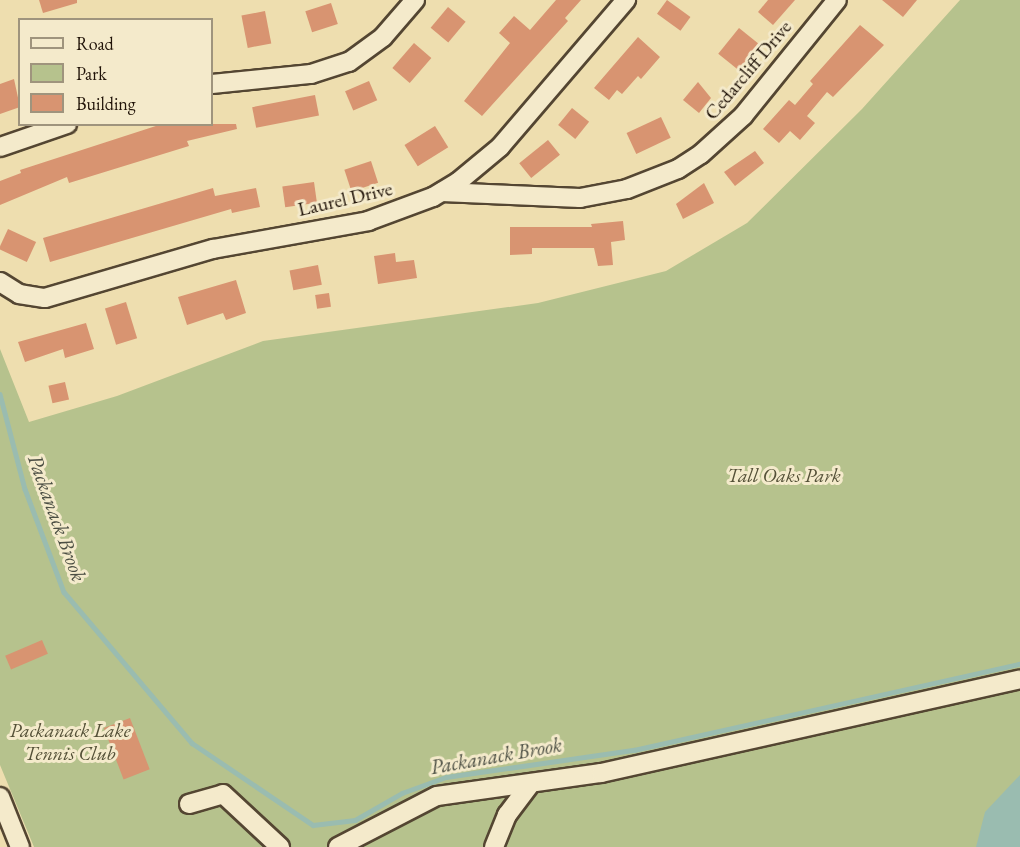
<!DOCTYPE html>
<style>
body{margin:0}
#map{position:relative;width:1020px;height:847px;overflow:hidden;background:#eedeaf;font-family:"EB Garamond",serif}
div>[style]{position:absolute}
.green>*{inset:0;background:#b6c28d}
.water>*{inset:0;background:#9abcb0}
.stream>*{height:4.5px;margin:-2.25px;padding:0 2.25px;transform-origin:2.25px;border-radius:2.25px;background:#9abcb0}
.building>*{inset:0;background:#d89471;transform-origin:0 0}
.roads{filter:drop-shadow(2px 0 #544632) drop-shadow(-2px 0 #544632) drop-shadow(0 2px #544632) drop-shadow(0 -2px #544632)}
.minor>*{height:18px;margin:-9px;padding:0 9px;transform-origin:9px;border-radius:9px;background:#f4eacb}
span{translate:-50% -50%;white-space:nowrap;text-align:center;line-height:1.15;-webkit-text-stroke:6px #f4eacb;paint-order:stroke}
.street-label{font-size:20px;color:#201308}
.park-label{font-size:20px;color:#545037;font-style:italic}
.water-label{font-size:21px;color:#4b4e43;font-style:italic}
.legend{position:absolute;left:18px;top:18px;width:195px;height:108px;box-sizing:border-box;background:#f4eacb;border:2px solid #9f947d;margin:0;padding:8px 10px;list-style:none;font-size:18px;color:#201308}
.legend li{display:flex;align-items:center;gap:12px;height:30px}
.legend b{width:30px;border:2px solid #9f947d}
</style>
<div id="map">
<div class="green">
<i style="clip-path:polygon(960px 0,1020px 0,1020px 847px,34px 847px,0 765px,0 349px,29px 422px,117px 396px,263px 341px,538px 303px,666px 271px,747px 223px,862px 109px)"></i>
</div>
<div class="water">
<i style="clip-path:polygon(1020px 775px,1020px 847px,976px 847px,985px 812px)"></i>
</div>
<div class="stream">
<i style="left:0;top:394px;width:98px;rotate:75.3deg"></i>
<i style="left:25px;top:489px;width:110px;rotate:69.3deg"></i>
<i style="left:64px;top:592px;width:198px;rotate:49.7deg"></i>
<i style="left:192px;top:743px;width:146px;rotate:34.1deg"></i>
<i style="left:313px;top:825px;width:42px;rotate:-6.8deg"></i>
<i style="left:355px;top:820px;width:54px;rotate:-29.9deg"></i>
<i style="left:402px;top:793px;width:47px;rotate:-20deg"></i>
<i style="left:446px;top:777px;width:190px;rotate:-8.2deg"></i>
<i style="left:634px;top:750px;width:395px;rotate:-12.6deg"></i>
</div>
<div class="building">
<i style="clip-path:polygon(39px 0,77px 0,77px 3px,43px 13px)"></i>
<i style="clip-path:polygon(556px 0,581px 0,565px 18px,568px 21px,482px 116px,464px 101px,510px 43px,499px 33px,514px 16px,530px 30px)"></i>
<i style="left:667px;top:0;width:29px;height:17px;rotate:36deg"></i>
<i style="clip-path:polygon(768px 0,795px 0,773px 25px,758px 12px)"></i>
<i style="clip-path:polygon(882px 0,917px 0,903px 17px)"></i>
<i style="left:331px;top:3px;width:22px;height:27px;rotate:72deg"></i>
<i style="left:448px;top:7px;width:23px;height:27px;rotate:40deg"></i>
<i style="left:265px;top:11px;width:33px;height:24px;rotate:79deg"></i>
<i style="clip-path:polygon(860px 25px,884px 45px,833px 97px,827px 92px,807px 116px,815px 123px,800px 140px,790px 131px,779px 143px,763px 129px,789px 100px,795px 105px,813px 84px,810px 81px)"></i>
<i style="left:739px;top:28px;width:26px;height:33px;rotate:39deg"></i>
<i style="clip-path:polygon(638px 37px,660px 57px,641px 79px,638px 76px,622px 94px,617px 90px,609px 100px,594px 88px)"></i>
<i style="left:414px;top:43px;width:23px;height:33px;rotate:41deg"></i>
<i style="clip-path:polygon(14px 79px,20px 107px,0 114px,0 84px)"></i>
<i style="left:369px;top:81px;width:21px;height:26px;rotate:67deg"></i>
<i style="clip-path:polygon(698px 82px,711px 98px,699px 113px,683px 100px)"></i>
<i style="left:315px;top:95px;width:21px;height:64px;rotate:79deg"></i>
<i style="left:572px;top:108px;width:22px;height:22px;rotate:39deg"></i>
<i style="left:661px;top:117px;width:23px;height:38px;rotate:65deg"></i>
<i style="clip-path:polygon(162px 124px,236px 124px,237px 129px,187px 141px,189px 146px,69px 183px,67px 177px,0 205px,0 181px,21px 173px,20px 170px)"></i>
<i style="left:435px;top:126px;width:25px;height:36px;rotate:58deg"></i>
<i style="left:548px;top:140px;width:19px;height:37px;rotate:51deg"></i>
<i style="clip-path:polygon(755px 151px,764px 163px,735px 186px,724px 172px)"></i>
<i style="left:371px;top:161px;width:23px;height:28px;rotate:72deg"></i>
<i style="left:314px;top:182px;width:21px;height:32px;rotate:82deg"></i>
<i style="clip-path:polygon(704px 183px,714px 203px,683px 219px,676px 204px)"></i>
<i style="clip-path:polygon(213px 188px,215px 196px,256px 188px,260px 207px,232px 213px,231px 209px,50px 262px,43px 238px)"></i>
<i style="clip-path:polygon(623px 221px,625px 240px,611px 242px,613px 265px,598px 266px,594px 248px,532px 248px,532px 254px,510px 255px,510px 227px,592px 227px,591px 224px)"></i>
<i style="left:8px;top:229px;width:31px;height:22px;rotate:25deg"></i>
<i style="clip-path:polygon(395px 253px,396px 262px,414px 260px,417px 278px,378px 284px,374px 256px)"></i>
<i style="left:318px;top:265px;width:20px;height:29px;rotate:79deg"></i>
<i style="clip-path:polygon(236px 280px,246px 313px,226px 320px,223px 313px,187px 325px,178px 297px)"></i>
<i style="left:329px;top:293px;width:14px;height:14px;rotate:82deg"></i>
<i style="left:126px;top:302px;width:38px;height:22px;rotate:73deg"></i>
<i style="clip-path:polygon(86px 323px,94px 349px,65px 358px,63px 349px,25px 362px,18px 342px)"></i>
<i style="left:65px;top:382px;width:18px;height:17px;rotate:77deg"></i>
<i style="left:42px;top:640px;width:15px;height:40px;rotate:67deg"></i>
<i style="left:130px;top:718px;width:55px;height:28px;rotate:69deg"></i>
</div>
<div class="roads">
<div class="minor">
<i style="left:212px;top:84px;width:100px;rotate:-5.8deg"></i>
<i style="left:311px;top:74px;width:40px;rotate:-18deg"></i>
<i style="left:349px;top:62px;width:42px;rotate:-36.3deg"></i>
<i style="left:383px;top:37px;width:49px;rotate:-49.1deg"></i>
<i style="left:0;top:147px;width:71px;rotate:-18.9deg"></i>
<i style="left:442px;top:192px;width:138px;rotate:2.5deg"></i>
<i style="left:580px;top:198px;width:48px;rotate:-10.8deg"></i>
<i style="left:627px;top:189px;width:55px;rotate:-21.4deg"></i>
<i style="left:678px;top:169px;width:27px;rotate:-33deg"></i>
<i style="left:701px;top:154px;width:57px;rotate:-42.1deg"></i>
<i style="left:743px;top:116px;width:149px;rotate:-51deg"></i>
<i style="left:0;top:282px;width:22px;rotate:32deg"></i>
<i style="left:19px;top:294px;width:26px;rotate:9deg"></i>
<i style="left:45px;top:298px;width:175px;rotate:-16.3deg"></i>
<i style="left:213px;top:249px;width:158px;rotate:-10.2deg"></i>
<i style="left:368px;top:221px;width:69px;rotate:-20.3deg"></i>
<i style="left:433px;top:197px;width:29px;rotate:-31deg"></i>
<i style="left:458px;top:182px;width:55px;rotate:-39.8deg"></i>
<i style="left:500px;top:147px;width:194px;rotate:-49.4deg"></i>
<i style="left:0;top:797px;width:54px;rotate:68.2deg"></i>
<i style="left:189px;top:804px;width:35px;rotate:-16deg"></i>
<i style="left:223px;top:794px;width:78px;rotate:42.9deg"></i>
<i style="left:338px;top:847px;width:111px;rotate:-27.3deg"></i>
<i style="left:437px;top:796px;width:166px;rotate:-8deg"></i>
<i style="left:601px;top:773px;width:429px;rotate:-12.6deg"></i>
<i style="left:494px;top:847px;width:35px;rotate:-68deg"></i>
<i style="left:507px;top:815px;width:36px;rotate:-53deg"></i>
</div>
</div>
<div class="street-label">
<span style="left:748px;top:70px;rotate:-50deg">Cedarcliff Drive</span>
<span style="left:345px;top:199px;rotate:-13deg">Laurel Drive</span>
</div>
<div class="park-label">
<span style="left:784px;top:475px">Tall Oaks Park</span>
<span style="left:70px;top:742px">Packanack Lake<br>Tennis Club</span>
</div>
<div class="water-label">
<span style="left:57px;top:518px;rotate:70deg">Packanack Brook</span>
<span style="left:496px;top:756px;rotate:-10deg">Packanack Brook</span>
</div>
<ul class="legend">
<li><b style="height:8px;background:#f4eacb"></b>Road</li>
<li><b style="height:16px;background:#b6c28d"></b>Park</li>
<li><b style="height:16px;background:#d89471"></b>Building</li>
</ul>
</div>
